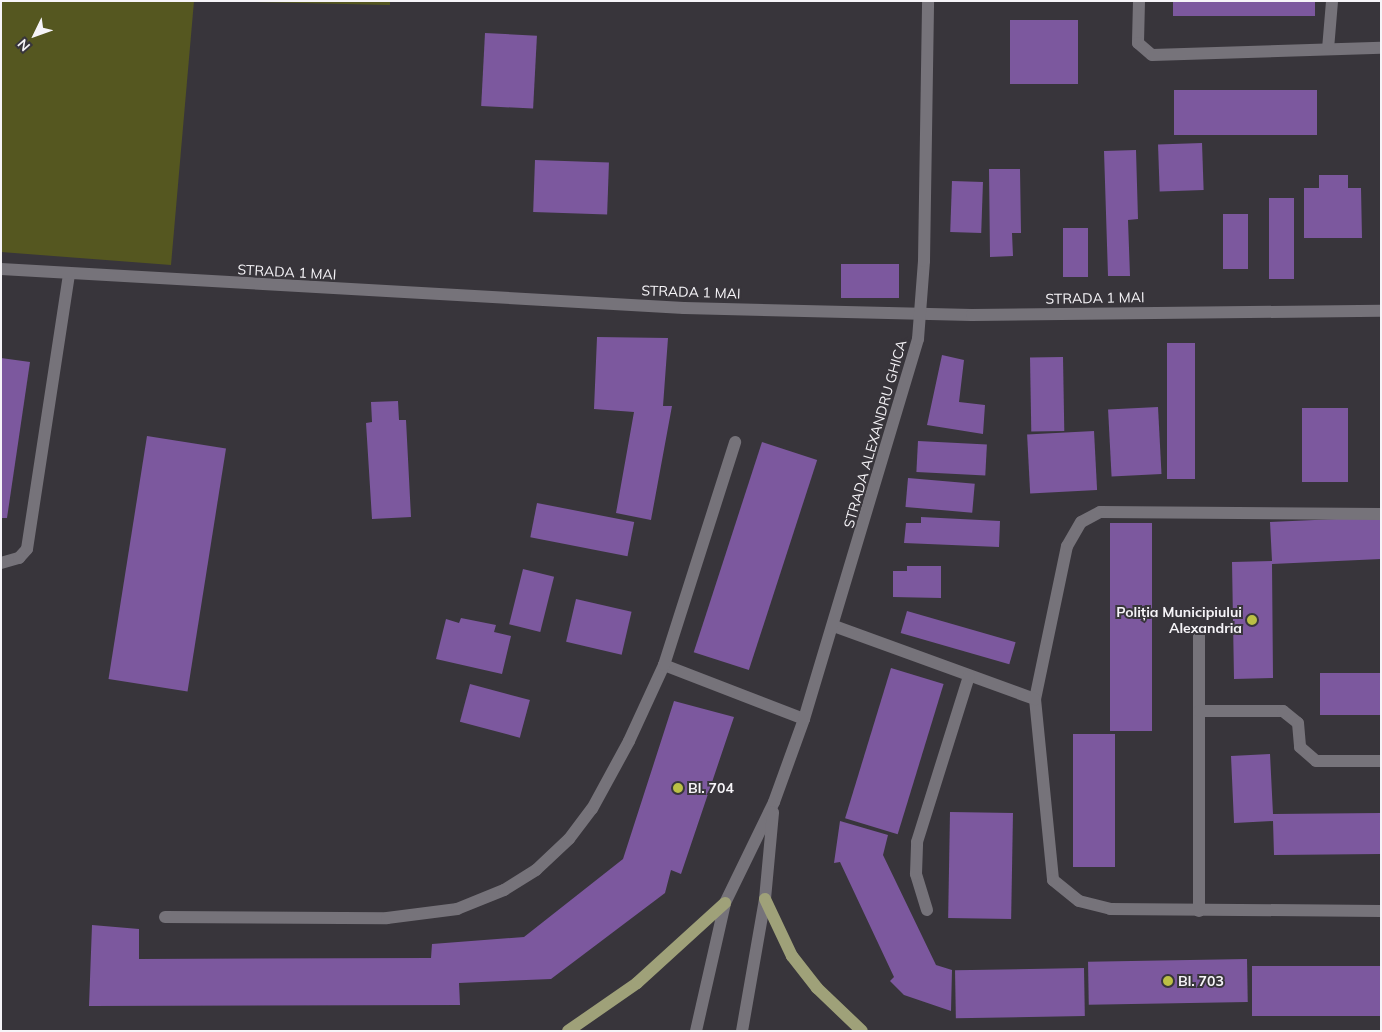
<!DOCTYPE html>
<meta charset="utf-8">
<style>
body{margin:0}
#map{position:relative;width:1382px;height:1032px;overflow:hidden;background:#38353b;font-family:Mulish,sans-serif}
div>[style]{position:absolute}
.green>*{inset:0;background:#555720}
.building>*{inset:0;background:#7c589e;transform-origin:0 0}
.service>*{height:12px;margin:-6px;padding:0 6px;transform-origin:6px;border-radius:6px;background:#76737a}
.minor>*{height:12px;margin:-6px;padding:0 6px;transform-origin:6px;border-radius:6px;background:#76737a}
.tertiary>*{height:12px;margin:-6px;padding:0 6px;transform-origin:6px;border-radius:6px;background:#76737a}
.primary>*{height:12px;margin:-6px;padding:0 6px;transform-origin:6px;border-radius:6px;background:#9fa179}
.dots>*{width:14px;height:14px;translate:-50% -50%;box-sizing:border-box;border:2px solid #38353b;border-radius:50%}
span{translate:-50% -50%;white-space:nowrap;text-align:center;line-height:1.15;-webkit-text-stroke:4px #38353b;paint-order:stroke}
.street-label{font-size:14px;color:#f6f4f8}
.poi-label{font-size:14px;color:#f6f4f8;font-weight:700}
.right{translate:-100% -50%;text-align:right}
.left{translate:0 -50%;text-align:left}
.frame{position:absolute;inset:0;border:2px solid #f6f4f8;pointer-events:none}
.north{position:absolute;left:10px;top:10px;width:50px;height:50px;-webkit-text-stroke:4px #38353b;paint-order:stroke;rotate:228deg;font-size:14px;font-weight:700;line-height:20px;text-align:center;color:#f6f4f8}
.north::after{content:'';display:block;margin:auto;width:18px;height:22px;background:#f6f4f8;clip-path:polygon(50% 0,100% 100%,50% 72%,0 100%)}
</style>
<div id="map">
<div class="green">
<i style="clip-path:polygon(1px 1px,194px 1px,171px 265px,1px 252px)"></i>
<i style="clip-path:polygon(210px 1px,390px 1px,390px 5px)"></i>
</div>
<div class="building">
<i style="left:1173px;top:1px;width:142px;height:15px"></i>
<i style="left:1010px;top:20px;width:68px;height:64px"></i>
<i style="left:485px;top:33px;width:52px;height:73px;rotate:3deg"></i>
<i style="left:1174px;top:90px;width:143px;height:45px"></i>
<i style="left:1202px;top:143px;width:47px;height:44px;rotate:88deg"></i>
<i style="clip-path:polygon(1136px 150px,1138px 219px,1128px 220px,1130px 276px,1108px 276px,1104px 151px)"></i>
<i style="left:535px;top:160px;width:74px;height:52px;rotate:2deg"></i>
<i style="clip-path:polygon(989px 169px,1020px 169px,1021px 233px,1012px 233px,1013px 256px,990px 257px)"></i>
<i style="clip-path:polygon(1319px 175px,1348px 175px,1348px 188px,1361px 188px,1362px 238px,1304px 238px,1304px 188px,1319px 188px)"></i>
<i style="left:952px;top:181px;width:31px;height:51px;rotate:2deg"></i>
<i style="left:1269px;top:198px;width:25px;height:81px"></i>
<i style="left:1248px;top:214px;width:55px;height:25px;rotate:90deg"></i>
<i style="left:1063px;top:228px;width:25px;height:49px"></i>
<i style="left:841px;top:264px;width:58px;height:34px"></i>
<i style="clip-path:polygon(597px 337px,668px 338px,663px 406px,672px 406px,651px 520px,616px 513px,634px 412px,594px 409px)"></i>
<i style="left:1167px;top:343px;width:28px;height:136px"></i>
<i style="clip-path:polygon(942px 355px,964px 360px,959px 402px,985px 405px,983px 434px,927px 425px)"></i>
<i style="left:1063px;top:357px;width:74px;height:33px;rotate:89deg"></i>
<i style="clip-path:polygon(1px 358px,30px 362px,7px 518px,1px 518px)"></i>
<i style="clip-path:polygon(398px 401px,399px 420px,406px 420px,411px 517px,372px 519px,366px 423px,372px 422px,371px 402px)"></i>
<i style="left:1158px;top:407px;width:67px;height:50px;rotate:87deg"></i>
<i style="left:1302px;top:408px;width:46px;height:74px"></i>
<i style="left:1094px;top:431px;width:59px;height:67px;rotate:87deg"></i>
<i style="left:147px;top:436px;width:80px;height:246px;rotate:9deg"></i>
<i style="left:918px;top:441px;width:69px;height:31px;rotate:3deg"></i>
<i style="left:762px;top:442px;width:58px;height:221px;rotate:18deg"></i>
<i style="left:908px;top:478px;width:67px;height:29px;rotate:5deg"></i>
<i style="left:537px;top:503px;width:99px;height:35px;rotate:11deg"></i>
<i style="clip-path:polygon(921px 517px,1000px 521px,999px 547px,904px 543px,906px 523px,921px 523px)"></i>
<i style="clip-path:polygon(1381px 517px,1381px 559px,1272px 564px,1273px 678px,1234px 679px,1232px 562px,1272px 561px,1270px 522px)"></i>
<i style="left:1110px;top:523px;width:42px;height:208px"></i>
<i style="clip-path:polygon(907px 566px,941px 566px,941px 598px,893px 597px,893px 571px,907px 571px)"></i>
<i style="left:523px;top:569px;width:32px;height:57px;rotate:14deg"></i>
<i style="left:576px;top:599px;width:57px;height:44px;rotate:13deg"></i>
<i style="left:907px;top:611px;width:113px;height:23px;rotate:16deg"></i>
<i style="clip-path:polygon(461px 618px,496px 625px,494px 632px,511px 636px,502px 674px,436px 659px,446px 619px,459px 623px)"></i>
<i style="left:891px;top:668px;width:55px;height:157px;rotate:17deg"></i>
<i style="left:1381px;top:673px;width:42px;height:61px;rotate:90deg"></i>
<i style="left:470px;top:684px;width:62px;height:39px;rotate:15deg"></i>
<i style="clip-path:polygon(674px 701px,734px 717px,681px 874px,671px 870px,665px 893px,551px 979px,459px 983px,460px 1005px,89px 1006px,92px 925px,139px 929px,139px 959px,431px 958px,432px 944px,524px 937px,623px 859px)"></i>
<i style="left:1073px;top:734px;width:42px;height:133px"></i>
<i style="clip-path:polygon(1270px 754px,1273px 814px,1381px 813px,1381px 854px,1274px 855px,1273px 821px,1234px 823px,1231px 756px)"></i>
<i style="left:950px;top:812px;width:63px;height:106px;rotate:1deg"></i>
<i style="clip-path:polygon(840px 821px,888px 835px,883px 855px,936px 965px,952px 970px,951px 1011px,904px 995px,890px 981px,894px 977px,840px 862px,834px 863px)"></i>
<i style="left:1247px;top:959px;width:43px;height:159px;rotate:89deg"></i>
<i style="left:1252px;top:966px;width:129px;height:50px"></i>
<i style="left:1084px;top:968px;width:48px;height:129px;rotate:89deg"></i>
</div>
<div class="service">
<i style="left:1139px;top:1px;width:42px;rotate:91.4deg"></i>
<i style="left:1138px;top:43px;width:18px;rotate:41deg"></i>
<i style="left:1152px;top:55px;width:229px;rotate:-1.8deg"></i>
<i style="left:1328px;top:49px;width:48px;rotate:-85.2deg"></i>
<i style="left:1381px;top:514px;width:281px;rotate:-179.6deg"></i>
<i style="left:1100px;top:512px;width:21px;rotate:152deg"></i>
<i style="left:1081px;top:522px;width:28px;rotate:120deg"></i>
<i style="left:1067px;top:546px;width:156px;rotate:101.8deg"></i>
<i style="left:1035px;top:699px;width:182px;rotate:84.3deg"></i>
<i style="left:1053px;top:880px;width:33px;rotate:39deg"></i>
<i style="left:1079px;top:901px;width:32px;rotate:14deg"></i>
<i style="left:1110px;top:909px;width:271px;rotate:0.4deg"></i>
<i style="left:1px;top:563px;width:19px;rotate:-16deg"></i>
<i style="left:19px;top:558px;width:12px;rotate:-48deg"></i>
<i style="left:27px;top:549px;width:279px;rotate:-81.3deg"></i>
<i style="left:834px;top:626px;width:214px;rotate:20deg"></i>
<i style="left:1199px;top:634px;width:277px;rotate:90deg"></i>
<i style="left:664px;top:665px;width:150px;rotate:21.1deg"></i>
<i style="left:1199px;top:711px;width:84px"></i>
<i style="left:1283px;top:711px;width:19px;rotate:39deg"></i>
<i style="left:1298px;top:723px;width:24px;rotate:85deg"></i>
<i style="left:1300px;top:747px;width:21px;rotate:41deg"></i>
<i style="left:1316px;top:761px;width:65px"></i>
<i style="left:927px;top:910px;width:38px;rotate:-107deg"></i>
<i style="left:916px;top:874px;width:32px;rotate:-88deg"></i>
<i style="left:917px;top:842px;width:174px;rotate:-72.6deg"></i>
<i style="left:165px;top:917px;width:222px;rotate:0.3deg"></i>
<i style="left:387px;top:918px;width:71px;rotate:-7.3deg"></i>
<i style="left:457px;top:909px;width:51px;rotate:-22deg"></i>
<i style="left:504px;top:890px;width:38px;rotate:-32deg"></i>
<i style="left:536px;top:870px;width:45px;rotate:-43.2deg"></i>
<i style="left:569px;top:839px;width:38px;rotate:-53deg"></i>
<i style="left:592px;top:809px;width:77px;rotate:-61.4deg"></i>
<i style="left:629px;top:741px;width:84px;rotate:-65.3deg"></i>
<i style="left:664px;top:665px;width:234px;rotate:-72.3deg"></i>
</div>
<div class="minor">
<i style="left:1px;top:269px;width:684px;rotate:3.27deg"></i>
<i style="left:684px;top:308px;width:288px;rotate:1.4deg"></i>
<i style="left:972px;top:315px;width:409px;rotate:-0.6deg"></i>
</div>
<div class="tertiary">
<i style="left:696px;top:1031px;width:131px;rotate:-77.2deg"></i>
<i style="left:725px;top:903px;width:112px;rotate:-64.1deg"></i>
<i style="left:774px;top:802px;width:88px;rotate:-70.1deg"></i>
<i style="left:804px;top:719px;width:397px;rotate:-73.3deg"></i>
<i style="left:918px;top:339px;width:78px;rotate:-85.6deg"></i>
<i style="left:924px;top:261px;width:260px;rotate:-89.1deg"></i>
<i style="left:742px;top:1031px;width:134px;rotate:-80.1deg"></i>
<i style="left:765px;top:899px;width:87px;rotate:-84.7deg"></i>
</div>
<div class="primary">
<i style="left:765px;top:899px;width:63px;rotate:64.7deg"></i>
<i style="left:792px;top:956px;width:41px;rotate:52deg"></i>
<i style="left:817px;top:988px;width:62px;rotate:43.7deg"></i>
<i style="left:568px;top:1031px;width:84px;rotate:-34.8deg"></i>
<i style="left:637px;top:983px;width:119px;rotate:-42.3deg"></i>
</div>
<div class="dots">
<i style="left:1252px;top:620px;background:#bbc045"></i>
<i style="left:678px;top:788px;background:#bbc045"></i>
<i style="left:1168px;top:981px;background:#bbc045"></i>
</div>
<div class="street-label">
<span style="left:287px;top:272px;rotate:3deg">STRADA 1 MAI</span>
<span style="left:691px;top:292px;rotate:2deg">STRADA 1 MAI</span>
<span style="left:1095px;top:298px;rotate:-1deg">STRADA 1 MAI</span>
<span style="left:875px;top:434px;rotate:-74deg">STRADA ALEXANDRU GHICA</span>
</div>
<div class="poi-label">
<span class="right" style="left:1242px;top:620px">Poliția Municipiului<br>Alexandria</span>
<span class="left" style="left:688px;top:788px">Bl. 704</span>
<span class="left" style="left:1178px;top:981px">Bl. 703</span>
</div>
<div class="frame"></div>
<div class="north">N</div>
</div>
